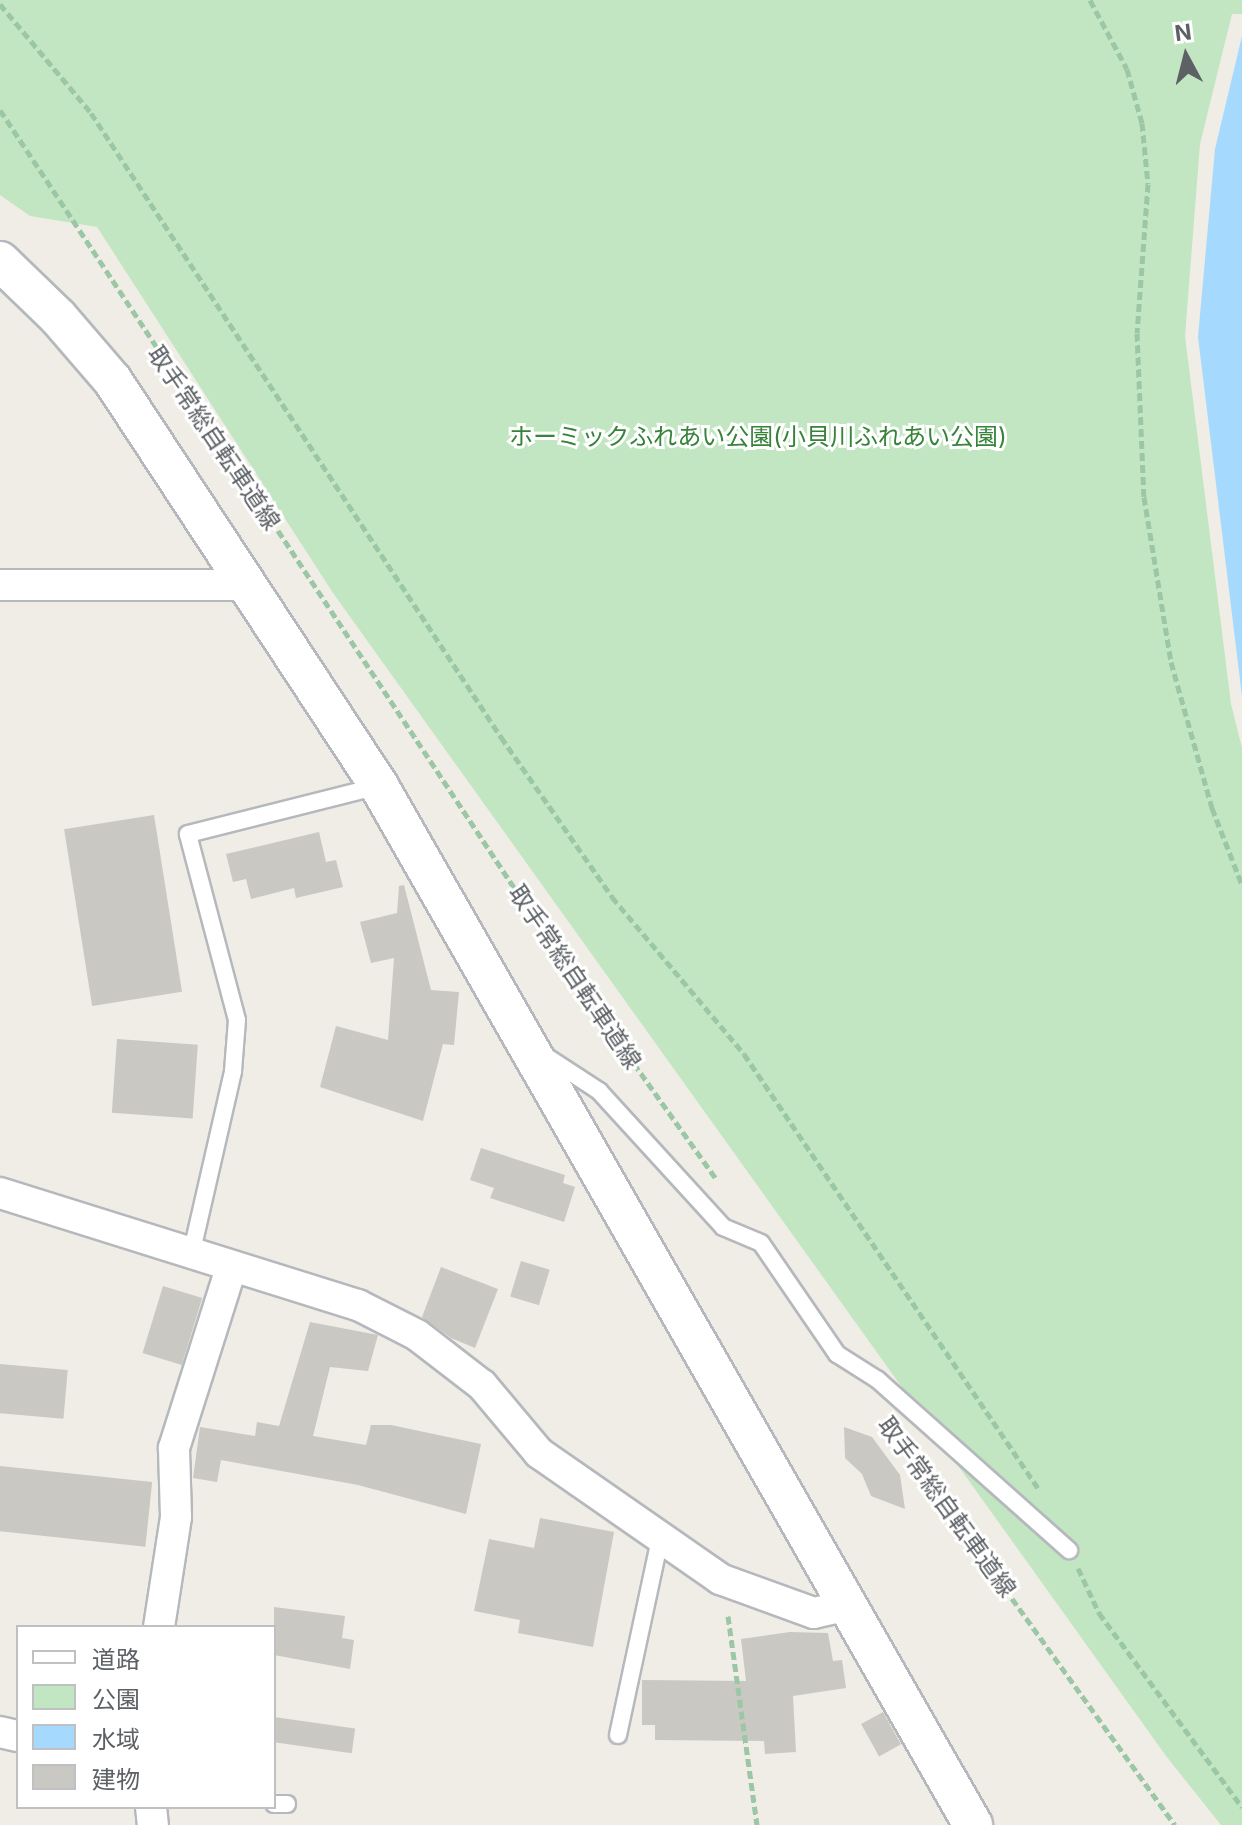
<!DOCTYPE html>
<meta charset="utf-8">
<style>
body{margin:0}
#map{position:relative;width:1242px;height:1825px;overflow:hidden;background:#efede5;font-family:Inter,"Noto Sans JP",sans-serif}
div>[style]{position:absolute}
.green>*{inset:0;background:#c3e6c2}
.water>*{inset:0;background:#a6d9fe}
.building>*{inset:0;background:#cac8c2;transform-origin:0 0}
.path>*{height:5px;margin-top:-2.5px;transform-origin:0;background:repeating-linear-gradient(90deg,#9bc7a7 0 8px,transparent 0 12px)}
.roads{filter:drop-shadow(2px 0 #b5b8bc) drop-shadow(-2px 0 #b5b8bc) drop-shadow(0 2px #b5b8bc) drop-shadow(0 -2px #b5b8bc)}
.service>*{height:16px;margin:-8px;padding:0 8px;transform-origin:8px;border-radius:8px;background:#fff}
.minor>*{height:30px;margin:-15px;padding:0 15px;transform-origin:15px;border-radius:15px;background:#fff}
.tertiary>*{height:38px;margin:-19px;padding:0 19px;transform-origin:19px;border-radius:19px;background:#fff}
span{translate:-50% -50%;white-space:nowrap;text-align:center;line-height:1.15;-webkit-text-stroke:6px #fff;paint-order:stroke}
.park-label{font-size:24px;color:#368339}
.street-label{font-size:24px;color:#5d6165}
.legend{position:absolute;left:16px;top:1625px;width:260px;height:184px;box-sizing:border-box;background:#fff;border:2px solid #bec0c1;margin:0;padding:10px 14px;list-style:none;font-size:24px;color:#5d6165}
.legend li{display:flex;align-items:center;gap:16px;height:40px}
.legend b{width:40px;border:2px solid #bec0c1}
.north{position:absolute;left:1146px;top:16px;width:80px;height:80px;-webkit-text-stroke:6px #fff;paint-order:stroke;rotate:353deg;font-size:22px;font-weight:700;line-height:32px;text-align:center;color:#5d6165}
.north::after{content:'';display:block;margin:auto;width:28px;height:36px;background:#5d6165;clip-path:polygon(50% 0,100% 100%,50% 72%,0 100%)}
</style>
<div id="map">
<div class="green">
<i style="clip-path:polygon(0 0,1242px 0,1242px 14px,1232px 14px,1200px 144px,1185px 336px,1231px 704px,1242px 748px,1242px 1825px,1221px 1825px,1166px 1756px,333px 593px,97px 227px,30px 216px,0 195px)"></i>
</div>
<div class="water">
<i style="clip-path:polygon(1242px 36px,1242px 696px,1198px 337px,1215px 149px)"></i>
</div>
<div class="building">
<i style="left:154px;top:815px;width:179px;height:91px;rotate:81deg"></i>
<i style="clip-path:polygon(319px 832px,326px 862px,336px 860px,343px 887px,296px 898px,294px 888px,251px 899px,246px 879px,233px 882px,226px 854px)"></i>
<i style="clip-path:polygon(404px 885px,431px 990px,459px 992px,454px 1045px,443px 1044px,423px 1121px,320px 1087px,336px 1026px,388px 1040px,394px 958px,371px 963px,360px 922px,397px 913px,399px 886px)"></i>
<i style="left:117px;top:1039px;width:81px;height:74px;rotate:4deg"></i>
<i style="clip-path:polygon(481px 1148px,565px 1175px,563px 1183px,575px 1187px,564px 1222px,490px 1198px,494px 1188px,470px 1180px)"></i>
<i style="left:521px;top:1261px;width:30px;height:37px;rotate:17deg"></i>
<i style="clip-path:polygon(441px 1267px,498px 1289px,475px 1348px,451px 1338px,422px 1317px)"></i>
<i style="left:163px;top:1286px;width:41px;height:70px;rotate:17deg"></i>
<i style="clip-path:polygon(310px 1322px,378px 1335px,368px 1371px,330px 1367px,313px 1436px,366px 1445px,371px 1425px,391px 1425px,481px 1444px,466px 1514px,358px 1485px,221px 1460px,217px 1482px,193px 1478px,200px 1427px,255px 1436px,257px 1422px,279px 1426px)"></i>
<i style="left:0;top:1364px;width:68px;height:49px;rotate:5deg"></i>
<i style="clip-path:polygon(844px 1427px,872px 1437px,900px 1475px,905px 1509px,871px 1496px,862px 1474px,845px 1458px)"></i>
<i style="left:0;top:1466px;width:153px;height:65px;rotate:6deg"></i>
<i style="clip-path:polygon(540px 1518px,614px 1532px,593px 1647px,518px 1633px,520px 1620px,474px 1611px,489px 1539px,534px 1548px)"></i>
<i style="clip-path:polygon(274px 1607px,345px 1616px,342px 1638px,354px 1640px,350px 1669px,274px 1655px)"></i>
<i style="clip-path:polygon(790px 1632px,828px 1633px,833px 1661px,842px 1660px,846px 1688px,793px 1696px,796px 1752px,765px 1754px,764px 1741px,655px 1740px,655px 1725px,642px 1725px,642px 1680px,746px 1681px,741px 1639px)"></i>
<i style="left:883px;top:1712px;width:37px;height:25px;rotate:61deg"></i>
<i style="left:274px;top:1717px;width:82px;height:25px;rotate:8deg"></i>
</div>
<div class="path">
<i style="left:1090px;top:0;width:78px;rotate:61.8deg"></i>
<i style="left:1127px;top:69px;width:56px;rotate:74.5deg"></i>
<i style="left:1142px;top:123px;width:61px;rotate:84.4deg"></i>
<i style="left:1148px;top:184px;width:149px;rotate:94.2deg"></i>
<i style="left:1137px;top:333px;width:164px;rotate:87.6deg"></i>
<i style="left:1144px;top:497px;width:167px;rotate:80.7deg"></i>
<i style="left:1171px;top:662px;width:152px;rotate:74.3deg"></i>
<i style="left:1212px;top:808px;width:83px;rotate:68.7deg"></i>
<i style="left:0;top:4px;width:142px;rotate:50.1deg"></i>
<i style="left:91px;top:113px;width:747px;rotate:56.69deg"></i>
<i style="left:501px;top:737px;width:195px;rotate:55.2deg"></i>
<i style="left:612px;top:897px;width:205px;rotate:49.9deg"></i>
<i style="left:744px;top:1054px;width:524px;rotate:55.89deg"></i>
<i style="left:0;top:110px;width:1061px;rotate:56.53deg"></i>
<i style="left:585px;top:995px;width:227px;rotate:54.5deg"></i>
<i style="left:886px;top:1423px;width:495px;rotate:54.3deg"></i>
<i style="left:1078px;top:1568px;width:50px;rotate:65deg"></i>
<i style="left:1099px;top:1613px;width:241px;rotate:53.6deg"></i>
<i style="left:728px;top:1616px;width:211px;rotate:82.1deg"></i>
</div>
<div class="roads">
<div class="service">
<i style="left:544px;top:1055px;width:66px;rotate:33.2deg"></i>
<i style="left:599px;top:1091px;width:184px;rotate:47.6deg"></i>
<i style="left:723px;top:1227px;width:41px;rotate:22.8deg"></i>
<i style="left:761px;top:1243px;width:135px;rotate:55.6deg"></i>
<i style="left:837px;top:1354px;width:49px;rotate:32.4deg"></i>
<i style="left:878px;top:1380px;width:256px;rotate:41.7deg"></i>
<i style="left:191px;top:1255px;width:189px;rotate:-77.1deg"></i>
<i style="left:233px;top:1071px;width:51px;rotate:-85.5deg"></i>
<i style="left:237px;top:1020px;width:192px;rotate:-104.8deg"></i>
<i style="left:188px;top:834px;width:197px;rotate:-14.1deg"></i>
<i style="left:618px;top:1735px;width:200px;rotate:-77.9deg"></i>
<i style="left:274px;top:1804px;width:13px"></i>
</div>
<div class="minor">
<i style="left:0;top:585px;width:248px"></i>
<i style="left:0;top:1193px;width:375px;rotate:17.4deg"></i>
<i style="left:358px;top:1305px;width:66px;rotate:27deg"></i>
<i style="left:417px;top:1335px;width:82px;rotate:37.6deg"></i>
<i style="left:482px;top:1385px;width:89px;rotate:50deg"></i>
<i style="left:539px;top:1453px;width:221px;rotate:34.8deg"></i>
<i style="left:720px;top:1579px;width:100px;rotate:19.9deg"></i>
<i style="left:814px;top:1613px;width:37px;rotate:-13deg"></i>
<i style="left:159px;top:1627px;width:111px;rotate:-81.2deg"></i>
<i style="left:176px;top:1517px;width:69px;rotate:-91.7deg"></i>
<i style="left:174px;top:1448px;width:189px;rotate:-72.4deg"></i>
<i style="left:0;top:1732px;width:18px;rotate:13deg"></i>
<i style="left:151px;top:1807px;width:18px;rotate:84deg"></i>
</div>
<div class="tertiary">
<i style="left:0;top:261px;width:81px;rotate:44deg"></i>
<i style="left:58px;top:317px;width:84px;rotate:49.3deg"></i>
<i style="left:113px;top:381px;width:485px;rotate:56.7deg"></i>
<i style="left:379px;top:786px;width:1197px;rotate:60.24deg"></i>
</div>
</div>
<div class="park-label">
<span style="left:758px;top:437px">ホーミックふれあい公園(小貝川ふれあい公園)</span>
</div>
<div class="street-label">
<span style="left:214px;top:438px;rotate:56deg">取手常総自転車道線</span>
<span style="left:575px;top:977px;rotate:56deg">取手常総自転車道線</span>
<span style="left:947px;top:1507px;rotate:54deg">取手常総自転車道線</span>
</div>
<ul class="legend">
<li><b style="height:10px;background:#fff"></b>道路</li>
<li><b style="height:22px;background:#c3e6c2"></b>公園</li>
<li><b style="height:22px;background:#a6d9fe"></b>水域</li>
<li><b style="height:22px;background:#cac8c2"></b>建物</li>
</ul>
<div class="north">N</div>
</div>
